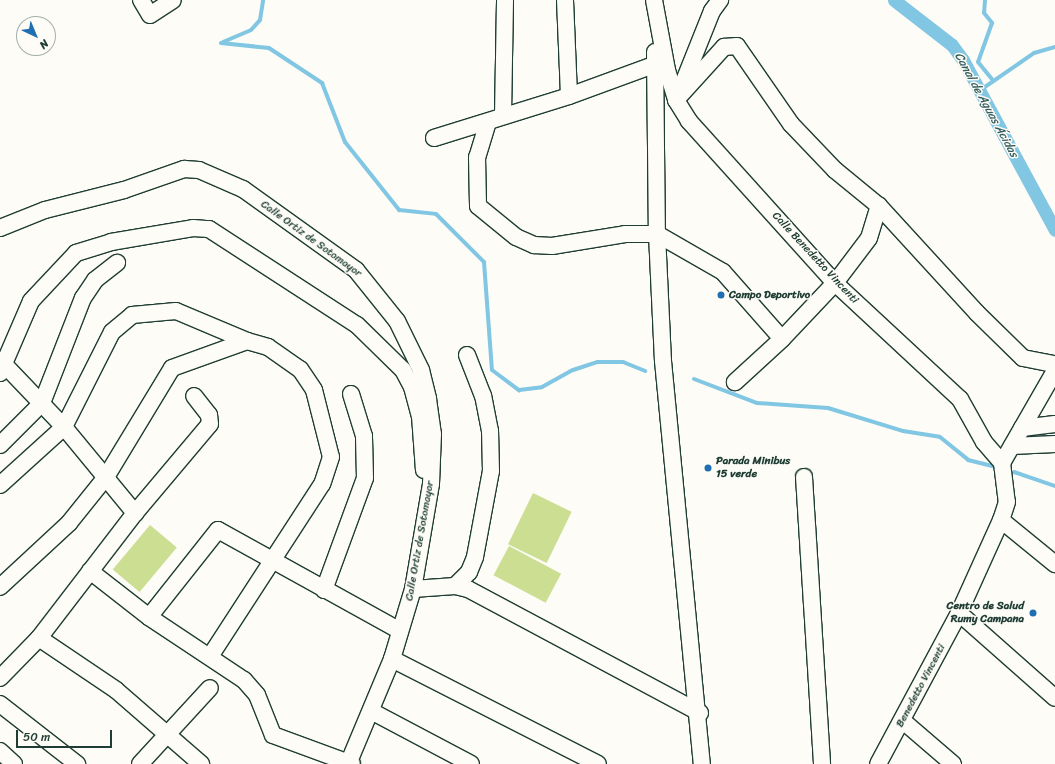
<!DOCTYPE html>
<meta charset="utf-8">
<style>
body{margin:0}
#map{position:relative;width:1055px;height:764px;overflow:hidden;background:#fdfcf7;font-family:Sriracha,sans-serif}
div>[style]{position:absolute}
.green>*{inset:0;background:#ccde92;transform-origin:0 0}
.stream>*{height:4px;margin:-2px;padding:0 2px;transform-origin:2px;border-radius:2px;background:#81c6e2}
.canal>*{height:13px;margin:-6.5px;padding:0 6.5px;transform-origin:6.5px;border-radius:6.5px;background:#81c6e2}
.roads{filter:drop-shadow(1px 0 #1f3d34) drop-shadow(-1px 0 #1f3d34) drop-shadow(0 1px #1f3d34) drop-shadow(0 -1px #1f3d34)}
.minor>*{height:16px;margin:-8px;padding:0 8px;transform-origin:8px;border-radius:8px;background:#fdfcf7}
.dots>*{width:11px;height:11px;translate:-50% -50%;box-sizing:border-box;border:2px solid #fdfcf7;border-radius:50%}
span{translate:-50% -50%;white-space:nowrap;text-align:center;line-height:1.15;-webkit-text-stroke:3px #fdfcf7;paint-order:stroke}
.street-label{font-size:11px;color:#1f3d34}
.poi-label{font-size:11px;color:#1f3d34;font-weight:700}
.left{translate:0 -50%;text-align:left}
.right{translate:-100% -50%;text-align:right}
.water-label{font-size:12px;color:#385f60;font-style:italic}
.north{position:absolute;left:16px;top:16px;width:40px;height:40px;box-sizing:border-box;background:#fdfcf7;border:1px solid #a4b0a9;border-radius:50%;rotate:136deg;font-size:11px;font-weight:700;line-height:16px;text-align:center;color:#1f3d34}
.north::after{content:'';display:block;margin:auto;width:14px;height:18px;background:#1f6fb2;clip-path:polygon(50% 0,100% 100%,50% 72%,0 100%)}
.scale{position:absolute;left:16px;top:730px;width:96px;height:18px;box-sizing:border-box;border:2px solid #1f3d34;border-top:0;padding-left:5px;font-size:12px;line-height:14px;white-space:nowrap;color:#1f3d34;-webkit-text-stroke:3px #fdfcf7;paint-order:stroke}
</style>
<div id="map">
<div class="green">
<i style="left:533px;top:493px;width:43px;height:57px;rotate:26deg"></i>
<i style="left:150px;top:525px;width:35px;height:58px;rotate:40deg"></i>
<i style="left:509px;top:546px;width:59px;height:33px;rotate:28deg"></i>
</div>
<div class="stream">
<i style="left:985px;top:0;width:13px;rotate:94deg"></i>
<i style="left:984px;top:13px;width:13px;rotate:51deg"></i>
<i style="left:992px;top:23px;width:41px;rotate:109.7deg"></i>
<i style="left:978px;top:62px;width:22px;rotate:51deg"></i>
<i style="left:223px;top:42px;width:30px;rotate:-23deg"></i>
<i style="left:251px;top:30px;width:13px;rotate:-48deg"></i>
<i style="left:260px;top:20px;width:20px;rotate:-81deg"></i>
<i style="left:221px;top:43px;width:48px;rotate:5.9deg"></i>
<i style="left:269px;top:48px;width:64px;rotate:33.4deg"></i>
<i style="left:322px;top:83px;width:63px;rotate:68.7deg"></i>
<i style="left:345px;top:142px;width:87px;rotate:51.5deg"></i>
<i style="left:399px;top:210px;width:37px;rotate:6deg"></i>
<i style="left:436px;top:214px;width:68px;rotate:45deg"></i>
<i style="left:484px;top:262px;width:108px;rotate:85.8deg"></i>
<i style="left:492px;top:370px;width:34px;rotate:37deg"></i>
<i style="left:519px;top:390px;width:23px;rotate:-7deg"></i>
<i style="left:542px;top:387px;width:35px;rotate:-29deg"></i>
<i style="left:573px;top:370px;width:26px;rotate:-18deg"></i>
<i style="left:598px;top:362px;width:25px"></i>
<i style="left:623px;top:362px;width:24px;rotate:22deg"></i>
<i style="left:979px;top:91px;width:67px;rotate:-34.6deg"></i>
<i style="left:1034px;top:53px;width:22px;rotate:-16deg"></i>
<i style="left:694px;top:379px;width:67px;rotate:20.9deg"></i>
<i style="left:757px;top:403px;width:71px;rotate:4deg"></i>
<i style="left:828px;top:408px;width:78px;rotate:17deg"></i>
<i style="left:903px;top:431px;width:37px;rotate:9deg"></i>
<i style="left:940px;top:437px;width:36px;rotate:39deg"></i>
<i style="left:968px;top:460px;width:25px;rotate:14deg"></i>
<i style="left:1014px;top:472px;width:43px;rotate:18.9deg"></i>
</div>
<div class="canal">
<i style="left:894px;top:0;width:73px;rotate:37.8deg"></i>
<i style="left:952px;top:45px;width:19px;rotate:54deg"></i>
<i style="left:963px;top:60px;width:193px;rotate:61.6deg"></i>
</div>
<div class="roads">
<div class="minor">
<i style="left:141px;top:0;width:17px;rotate:59deg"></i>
<i style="left:150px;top:15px;width:27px;rotate:-33deg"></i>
<i style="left:565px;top:0;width:96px;rotate:87.6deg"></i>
<i style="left:654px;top:0;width:71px;rotate:79.5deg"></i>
<i style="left:667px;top:70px;width:31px;rotate:73deg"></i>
<i style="left:676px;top:100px;width:25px;rotate:58deg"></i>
<i style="left:689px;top:121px;width:218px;rotate:48deg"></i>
<i style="left:835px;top:283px;width:171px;rotate:42.9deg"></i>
<i style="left:960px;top:399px;width:49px;rotate:60.8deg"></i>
<i style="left:984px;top:442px;width:28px;rotate:49deg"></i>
<i style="left:1002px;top:463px;width:39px;rotate:83deg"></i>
<i style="left:1007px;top:502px;width:19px;rotate:108deg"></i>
<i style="left:1001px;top:520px;width:102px;rotate:114.3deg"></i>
<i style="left:959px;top:613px;width:171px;rotate:118.2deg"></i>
<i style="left:655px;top:52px;width:182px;rotate:89.4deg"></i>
<i style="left:657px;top:234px;width:76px;rotate:29.9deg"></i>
<i style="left:723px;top:272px;width:89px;rotate:48.6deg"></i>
<i style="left:782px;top:339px;width:64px;rotate:137.5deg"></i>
<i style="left:682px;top:86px;width:81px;rotate:-68.2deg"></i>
<i style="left:712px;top:11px;width:14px;rotate:-54deg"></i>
<i style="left:676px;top:100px;width:72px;rotate:-47.8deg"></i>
<i style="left:724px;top:47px;width:13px;rotate:-4deg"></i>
<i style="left:737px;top:46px;width:95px;rotate:55.3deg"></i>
<i style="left:791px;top:124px;width:64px;rotate:46.3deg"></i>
<i style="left:835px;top:170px;width:57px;rotate:39.3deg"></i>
<i style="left:879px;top:206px;width:145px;rotate:47.5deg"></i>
<i style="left:977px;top:313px;width:64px;rotate:44.4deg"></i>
<i style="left:1023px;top:358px;width:33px;rotate:11deg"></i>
<i style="left:503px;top:116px;width:116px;rotate:-89deg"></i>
<i style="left:488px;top:122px;width:37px;rotate:107deg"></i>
<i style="left:477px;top:157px;width:49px;rotate:88.8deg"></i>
<i style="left:478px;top:206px;width:49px;rotate:39.2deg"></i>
<i style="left:516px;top:237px;width:20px;rotate:24deg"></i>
<i style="left:534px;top:245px;width:18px;rotate:3deg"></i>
<i style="left:552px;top:246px;width:74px;rotate:-9.3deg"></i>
<i style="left:625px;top:234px;width:32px"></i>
<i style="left:657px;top:234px;width:127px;rotate:87.3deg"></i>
<i style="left:663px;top:361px;width:405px;rotate:84.5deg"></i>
<i style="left:434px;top:138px;width:141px;rotate:-17.3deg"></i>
<i style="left:569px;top:96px;width:93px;rotate:-20.2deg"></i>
<i style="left:0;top:228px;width:48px;rotate:-21.8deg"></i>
<i style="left:45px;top:210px;width:81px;rotate:-14.2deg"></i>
<i style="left:124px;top:190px;width:64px;rotate:-19.3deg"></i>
<i style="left:184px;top:169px;width:15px;rotate:4deg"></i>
<i style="left:199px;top:170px;width:48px;rotate:23.4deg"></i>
<i style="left:243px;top:189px;width:139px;rotate:35.6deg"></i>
<i style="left:356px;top:270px;width:65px;rotate:51.2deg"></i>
<i style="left:397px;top:321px;width:55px;rotate:63.9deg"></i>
<i style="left:421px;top:370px;width:30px;rotate:76deg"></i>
<i style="left:428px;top:399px;width:35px;rotate:82deg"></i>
<i style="left:433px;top:434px;width:50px;rotate:92.3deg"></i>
<i style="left:431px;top:484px;width:107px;rotate:99.7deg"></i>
<i style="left:413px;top:589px;width:73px;rotate:106.7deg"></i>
<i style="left:392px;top:659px;width:112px;rotate:112.7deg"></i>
<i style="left:782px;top:339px;width:77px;rotate:-46.6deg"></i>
<i style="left:835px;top:283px;width:56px;rotate:-52.9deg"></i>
<i style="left:869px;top:238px;width:34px;rotate:-73deg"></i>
<i style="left:0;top:360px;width:93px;rotate:46.3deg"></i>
<i style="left:64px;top:427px;width:112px;rotate:50.5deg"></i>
<i style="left:0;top:373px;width:78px;rotate:-66.7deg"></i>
<i style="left:31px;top:301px;width:66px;rotate:-46.8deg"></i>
<i style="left:76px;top:253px;width:37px;rotate:-17deg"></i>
<i style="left:111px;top:242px;width:83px;rotate:-9.7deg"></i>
<i style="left:193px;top:228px;width:16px;rotate:4deg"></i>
<i style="left:209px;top:229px;width:176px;rotate:33deg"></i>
<i style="left:357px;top:325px;width:64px;rotate:44.4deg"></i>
<i style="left:403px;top:370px;width:19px;rotate:62deg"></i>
<i style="left:412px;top:387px;width:30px;rotate:75deg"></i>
<i style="left:420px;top:416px;width:54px;rotate:85.8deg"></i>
<i style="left:1022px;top:428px;width:33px;rotate:-7deg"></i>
<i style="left:0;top:445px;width:59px;rotate:-45deg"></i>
<i style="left:42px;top:403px;width:113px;rotate:-68.7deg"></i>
<i style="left:83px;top:298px;width:22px;rotate:-56deg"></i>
<i style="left:95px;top:280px;width:28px;rotate:-38deg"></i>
<i style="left:1012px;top:446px;width:43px;rotate:-2.7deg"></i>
<i style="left:1002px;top:463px;width:106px;rotate:-60.1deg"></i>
<i style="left:804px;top:477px;width:288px;rotate:86.4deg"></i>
<i style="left:0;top:485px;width:86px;rotate:-42.2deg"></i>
<i style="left:64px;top:427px;width:106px;rotate:-63.2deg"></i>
<i style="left:112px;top:332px;width:26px;rotate:-40deg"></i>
<i style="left:132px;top:315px;width:44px;rotate:-5.2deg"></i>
<i style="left:176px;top:311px;width:77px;rotate:22.9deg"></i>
<i style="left:1001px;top:520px;width:70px;rotate:39.2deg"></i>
<i style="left:90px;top:571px;width:75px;rotate:37.9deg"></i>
<i style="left:149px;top:617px;width:114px;rotate:33.6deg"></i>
<i style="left:244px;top:680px;width:20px;rotate:49deg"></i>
<i style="left:257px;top:695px;width:43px;rotate:68.2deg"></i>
<i style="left:273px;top:735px;width:84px;rotate:20.2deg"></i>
<i style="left:455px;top:586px;width:20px;rotate:-45deg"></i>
<i style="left:469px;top:572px;width:16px;rotate:-68deg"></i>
<i style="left:475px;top:557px;width:87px;rotate:-79.5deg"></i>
<i style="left:491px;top:471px;width:40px;rotate:-91.4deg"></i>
<i style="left:490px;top:431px;width:36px;rotate:-101deg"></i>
<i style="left:483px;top:396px;width:44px;rotate:-111.3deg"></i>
<i style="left:0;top:587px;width:94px;rotate:-42.8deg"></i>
<i style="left:69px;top:523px;width:59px;rotate:-51.2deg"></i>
<i style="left:106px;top:477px;width:127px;rotate:-58.8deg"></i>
<i style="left:172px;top:368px;width:80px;rotate:-19.8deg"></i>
<i style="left:247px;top:341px;width:22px;rotate:16deg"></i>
<i style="left:268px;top:347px;width:39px;rotate:35deg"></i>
<i style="left:300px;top:369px;width:25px;rotate:56deg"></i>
<i style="left:314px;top:390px;width:69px;rotate:75.8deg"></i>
<i style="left:331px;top:457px;width:28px;rotate:108deg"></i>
<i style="left:322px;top:484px;width:204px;rotate:123deg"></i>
<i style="left:413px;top:589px;width:42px;rotate:-4.1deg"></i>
<i style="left:455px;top:586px;width:13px;rotate:13deg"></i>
<i style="left:468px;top:589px;width:263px;rotate:28.1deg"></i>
<i style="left:324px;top:590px;width:119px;rotate:-69.9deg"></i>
<i style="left:365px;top:478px;width:42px;rotate:-91.4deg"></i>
<i style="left:364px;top:436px;width:44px;rotate:-107.2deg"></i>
<i style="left:959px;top:613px;width:128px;rotate:41.5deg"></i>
<i style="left:149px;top:617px;width:111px;rotate:-51.6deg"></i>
<i style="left:218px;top:530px;width:208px;rotate:29deg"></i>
<i style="left:39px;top:638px;width:93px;rotate:34deg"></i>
<i style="left:116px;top:690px;width:113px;rotate:41deg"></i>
<i style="left:392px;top:659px;width:231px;rotate:27deg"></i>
<i style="left:0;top:678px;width:56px;rotate:-45.7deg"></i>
<i style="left:39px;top:638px;width:158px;rotate:-52.5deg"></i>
<i style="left:135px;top:513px;width:116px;rotate:-49.9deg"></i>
<i style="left:210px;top:424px;width:9px;rotate:-96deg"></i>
<i style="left:209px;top:415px;width:24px;rotate:-128deg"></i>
<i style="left:0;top:704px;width:98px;rotate:37.9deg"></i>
<i style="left:371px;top:711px;width:113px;rotate:27.9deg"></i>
<i style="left:903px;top:721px;width:66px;rotate:40.7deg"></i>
<i style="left:0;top:751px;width:19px;rotate:43deg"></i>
<i style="left:140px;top:764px;width:103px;rotate:-47.4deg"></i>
</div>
</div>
<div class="dots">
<i style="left:721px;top:295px;background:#1f6fb2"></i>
<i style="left:708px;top:468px;background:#1f6fb2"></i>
<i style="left:1033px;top:613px;background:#1f6fb2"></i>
</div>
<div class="street-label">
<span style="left:311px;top:239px;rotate:36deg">Calle Ortiz de Sotomayor</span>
<span style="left:815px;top:258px;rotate:47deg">Calle Benedetto Vincenti</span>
<span style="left:420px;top:541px;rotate:-80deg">Calle Ortiz de Sotomayor</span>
<span style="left:921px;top:686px;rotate:-62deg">Benedetto Vincenti</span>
</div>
<div class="poi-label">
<span class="left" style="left:729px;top:295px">Campo Deportivo</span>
<span class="left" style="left:716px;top:468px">Parada Minibus<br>15 verde</span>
<span class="right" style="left:1024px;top:613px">Centro de Salud<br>Rumy Campana</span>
</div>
<div class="water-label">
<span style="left:986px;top:105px;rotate:61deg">Canal de Aguas Ácidas</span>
</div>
<div class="north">N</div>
<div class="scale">50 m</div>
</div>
